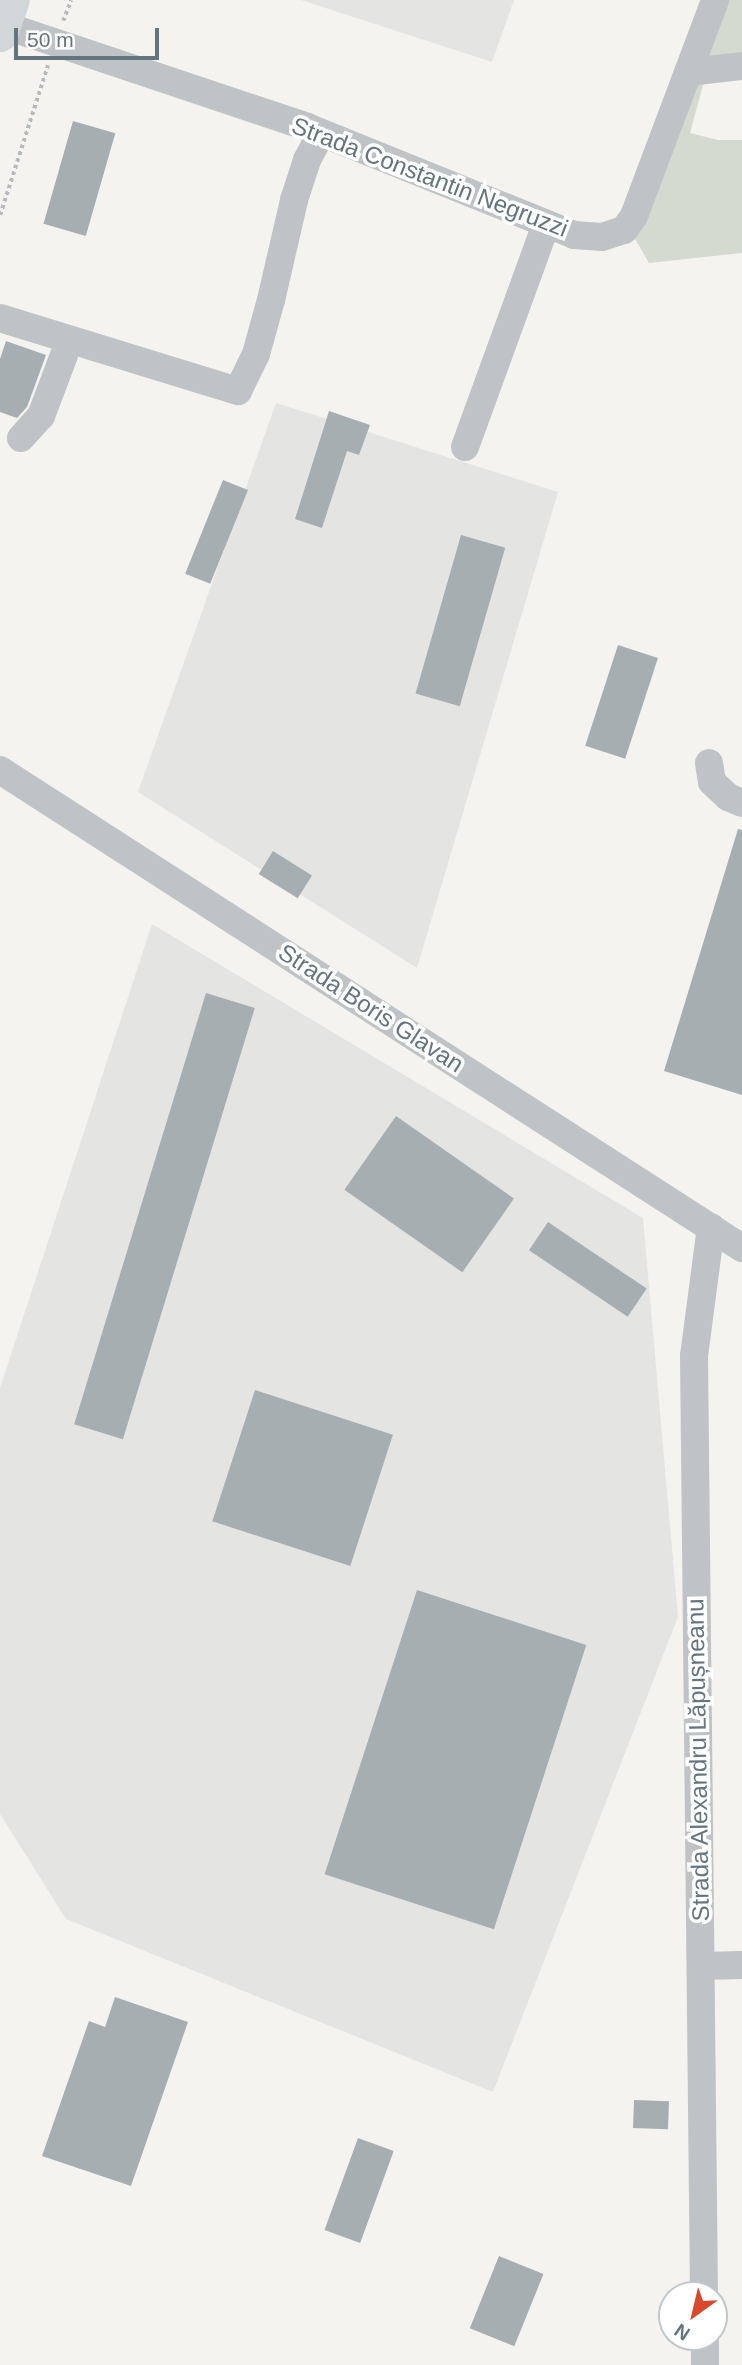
<!DOCTYPE html>
<meta charset="utf-8">
<style>
body{margin:0}
#map{position:relative;width:742px;height:2365px;overflow:hidden;background:#f4f3f0;font-family:Helvetica,sans-serif}
div>[style]{position:absolute}
.built>*{inset:0;background:#e4e5e3}
.green>*{inset:0;background:#d5dad1}
.building>*{inset:0;background:#a6aeb2;transform-origin:0 0}
.path>*{height:3.5px;margin-top:-1.75px;transform-origin:0;background:repeating-linear-gradient(90deg,#b7babc 0 3.5px,transparent 0 7px)}
.minor>*{height:28px;margin:-14px;padding:0 14px;transform-origin:14px;border-radius:14px;background:#bfc3c6}
.major>*{height:35px;margin:-17.5px;padding:0 17.5px;transform-origin:17.5px;border-radius:17.5px;background:#d1d6d9}
span{translate:-50% -50%;white-space:nowrap;text-align:center;line-height:1.15;-webkit-text-stroke:7px #fff;paint-order:stroke}
.street-label{font-size:24px;color:#64757f}
.north{position:absolute;left:658px;top:2281px;width:70px;height:70px;box-sizing:border-box;background:#fff;border:2px solid #c1c8cc;border-radius:50%;rotate:214deg;font-size:19px;font-weight:700;line-height:28px;text-align:center;color:#64757f}
.north::after{content:'';display:block;margin:auto;width:24px;height:32px;background:#d7482c;clip-path:polygon(50% 0,100% 100%,50% 72%,0 100%)}
.scale{position:absolute;left:14px;top:28px;width:145px;height:32px;box-sizing:border-box;border:4px solid #64757f;border-top:0;padding-left:9px;font-size:21px;line-height:24px;white-space:nowrap;color:#64757f;-webkit-text-stroke:5px #fff;paint-order:stroke}
</style>
<div id="map">
<div class="built">
<i style="clip-path:polygon(301px 0,514px 0,492px 62px)"></i>
<i style="clip-path:polygon(276px 403px,558px 492px,417px 968px,138px 792px)"></i>
<i style="clip-path:polygon(152px 924px,643px 1218px,678px 1617px,493px 2092px,66px 1919px,0 1814px,0 1388px)"></i>
</div>
<div class="green">
<i style="clip-path:polygon(726px 0,742px 0,742px 58px,703px 64px)"></i>
<i style="clip-path:polygon(705px 78px,690px 133px,718px 140px,742px 140px,742px 253px,649px 263px,635px 239px,693px 81px)"></i>
</div>
<div class="building">
<i style="left:73px;top:121px;width:44px;height:107px;rotate:16deg"></i>
<i style="clip-path:polygon(6px 341px,46px 355px,27px 407px,17px 418px,0 412px,0 359px)"></i>
<i style="clip-path:polygon(329px 411px,370px 425px,359px 455px,347px 451px,322px 528px,295px 519px)"></i>
<i style="left:223px;top:480px;width:27px;height:101px;rotate:22deg"></i>
<i style="left:461px;top:535px;width:46px;height:165px;rotate:16deg"></i>
<i style="left:618px;top:645px;width:42px;height:106px;rotate:18deg"></i>
<i style="clip-path:polygon(738px 829px,742px 830px,742px 1095px,664px 1071px)"></i>
<i style="left:273px;top:851px;width:46px;height:27px;rotate:32deg"></i>
<i style="left:206px;top:993px;width:51px;height:451px;rotate:17deg"></i>
<i style="left:396px;top:1116px;width:144px;height:90px;rotate:35deg"></i>
<i style="left:548px;top:1222px;width:119px;height:34px;rotate:34deg"></i>
<i style="left:255px;top:1390px;width:145px;height:138px;rotate:18deg"></i>
<i style="left:417px;top:1590px;width:178px;height:299px;rotate:18deg"></i>
<i style="clip-path:polygon(115px 1997px,188px 2022px,131px 2186px,42px 2156px,89px 2021px,105px 2027px)"></i>
<i style="left:634px;top:2100px;width:35px;height:28px;rotate:2deg"></i>
<i style="left:358px;top:2138px;width:38px;height:98px;rotate:20deg"></i>
<i style="left:499px;top:2256px;width:48px;height:78px;rotate:22deg"></i>
</div>
<div class="path">
<i style="left:63px;top:21px;width:22px;rotate:-69deg"></i>
<i style="left:0;top:215px;width:157px;rotate:-72.3deg"></i>
</div>
<div class="minor">
<i style="left:3px;top:25px;width:321px;rotate:18.5deg"></i>
<i style="left:307px;top:127px;width:288px;rotate:22deg"></i>
<i style="left:574px;top:235px;width:28px;rotate:4deg"></i>
<i style="left:602px;top:237px;width:23px;rotate:-18deg"></i>
<i style="left:624px;top:230px;width:17px;rotate:-54deg"></i>
<i style="left:634px;top:216px;width:231px;rotate:-69.4deg"></i>
<i style="left:688px;top:72px;width:54px;rotate:-6.3deg"></i>
<i style="left:0;top:318px;width:249px;rotate:17.1deg"></i>
<i style="left:238px;top:391px;width:41px;rotate:-64.1deg"></i>
<i style="left:256px;top:354px;width:56px;rotate:-74.5deg"></i>
<i style="left:271px;top:300px;width:103px;rotate:-77deg"></i>
<i style="left:294px;top:200px;width:42px;rotate:-72deg"></i>
<i style="left:307px;top:160px;width:30px;rotate:-62deg"></i>
<i style="left:21px;top:438px;width:30px;rotate:-48deg"></i>
<i style="left:41px;top:416px;width:65px;rotate:-69.3deg"></i>
<i style="left:465px;top:447px;width:237px;rotate:-70deg"></i>
<i style="left:709px;top:763px;width:19px;rotate:81deg"></i>
<i style="left:712px;top:782px;width:22px;rotate:43deg"></i>
<i style="left:728px;top:797px;width:15px;rotate:23deg"></i>
<i style="left:0;top:770px;width:883px;rotate:32.79deg"></i>
<i style="left:701px;top:1966px;width:41px;rotate:-1.4deg"></i>
<i style="left:704px;top:2295px;width:939px;rotate:-90.61deg"></i>
<i style="left:694px;top:1356px;width:130px;rotate:-82.5deg"></i>
<i style="left:705px;top:2337px;width:28px;rotate:90deg"></i>
</div>
<div class="major">
<i style="left:0;top:34px;width:36px;rotate:-71deg"></i>
</div>
<div class="street-label">
<span style="left:430px;top:177px;rotate:21deg">Strada Constantin Negruzzi</span>
<span style="left:371px;top:1008px;rotate:33deg">Strada Boris Glavan</span>
<span style="left:698px;top:1760px;rotate:-91deg">Strada Alexandru Lăpușneanu</span>
</div>
<div class="north">N</div>
<div class="scale">50 m</div>
</div>
